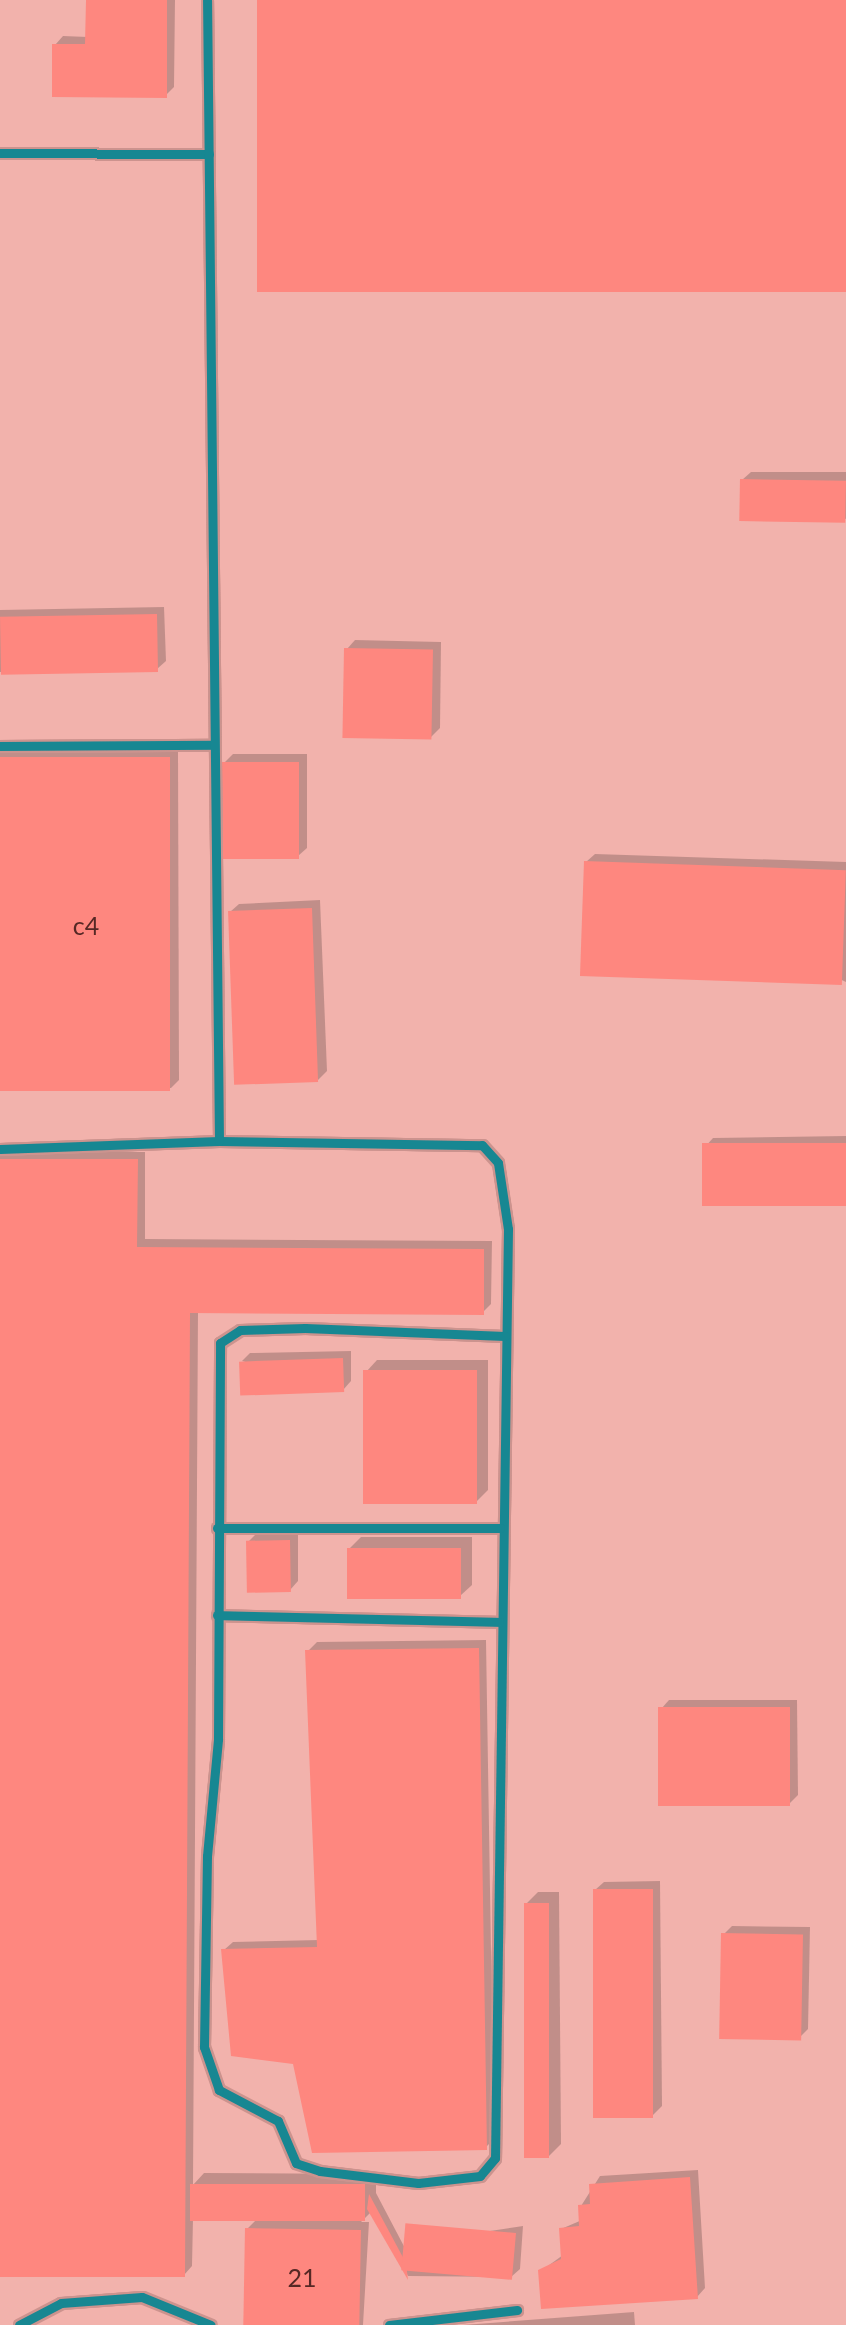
<!DOCTYPE html>
<meta charset="utf-8">
<style>
body{margin:0}
#map{position:relative;width:846px;height:2325px;overflow:hidden;background:#f2b2ac;font-family:Lato,sans-serif}
div>[style]{position:absolute}
.shadow>*{inset:0;background:#0003}
.building>*{inset:0;background:#fe877f;transform-origin:0 0}
.roads{filter:drop-shadow(2px 0 #cc938e) drop-shadow(-2px 0 #cc938e) drop-shadow(0 2px #cc938e) drop-shadow(0 -2px #cc938e)}
.lane>*{height:9px;margin:-4.5px;padding:0 4.5px;transform-origin:4.5px;border-radius:4.5px;background:#178792}
span{translate:-50% -50%;white-space:nowrap;text-align:center;line-height:1.15;-webkit-text-stroke:8px #f2b2ac;paint-order:stroke}
.number-label{font-size:25px;color:#562825}
.number-label span{-webkit-text-stroke-width:0}
</style>
<div id="map">
<div class="shadow">
<i style="clip-path:polygon(88px 0,175px 0,174px 87px,166px 95px,55px 45px,63px 36px,88px 37px)"></i>
<i style="clip-path:polygon(751px 472px,846px 472px,846px 519px,742px 480px)"></i>
<i style="clip-path:polygon(164px 607px,166px 661px,157px 669px,0 672px,0 610px)"></i>
<i style="clip-path:polygon(355px 640px,441px 642px,440px 728px,431px 737px,347px 649px)"></i>
<i style="clip-path:polygon(178px 750px,179px 1080px,171px 1088px,0 1089px,0 751px)"></i>
<i style="clip-path:polygon(233px 754px,307px 754px,307px 848px,298px 856px,224px 763px)"></i>
<i style="clip-path:polygon(595px 854px,846px 862px,846px 982px,586px 862px)"></i>
<i style="clip-path:polygon(320px 900px,327px 1071px,318px 1080px,230px 912px,239px 904px)"></i>
<i style="clip-path:polygon(846px 1136px,846px 1203px,705px 1147px,713px 1138px)"></i>
<i style="clip-path:polygon(0 1151px,145px 1152px,145px 1239px,492px 1241px,491px 1304px,483px 1312px,198px 1311px,193px 2185px,204px 2173px,376px 2174px,376px 2193px,407px 2252px,417px 2242px,523px 2226px,520px 2269px,511px 2277px,408px 2276px,371px 2212px,361px 2222px,369px 2222px,363px 2325px,246px 2325px,247px 2229px,257px 2219px,193px 2219px,192px 2266px,184px 2275px,0 2274px)"></i>
<i style="clip-path:polygon(351px 1351px,351px 1381px,343px 1390px,242px 1361px,250px 1353px)"></i>
<i style="clip-path:polygon(377px 1360px,488px 1360px,488px 1490px,477px 1501px,366px 1372px)"></i>
<i style="clip-path:polygon(298px 1532px,298px 1581px,290px 1590px,248px 1542px,257px 1533px)"></i>
<i style="clip-path:polygon(361px 1537px,472px 1537px,472px 1585px,460px 1596px,349px 1549px)"></i>
<i style="clip-path:polygon(486px 1640px,494px 2139px,486px 2147px,295px 2062px,224px 1950px,233px 1942px,319px 1940px,308px 1651px,317px 1642px)"></i>
<i style="clip-path:polygon(669px 1700px,797px 1700px,798px 1795px,789px 1804px,661px 1709px)"></i>
<i style="clip-path:polygon(660px 1881px,662px 2106px,653px 2115px,595px 1890px,604px 1882px)"></i>
<i style="clip-path:polygon(538px 1892px,559px 1892px,561px 2144px,549px 2156px,526px 1904px)"></i>
<i style="clip-path:polygon(732px 1926px,810px 1927px,808px 2029px,800px 2037px,724px 1934px)"></i>
<i style="clip-path:polygon(698px 2170px,705px 2288px,697px 2297px,541px 2271px,563px 2255px,561px 2229px,582px 2220px,581px 2206px,600px 2176px)"></i>
<i style="clip-path:polygon(634px 2312px,635px 2325px,463px 2325px)"></i>
</div>
<div class="building">
<i style="clip-path:polygon(86px 0,167px 0,167px 98px,52px 97px,52px 44px,85px 44px)"></i>
<i style="left:257px;top:0;width:589px;height:292px"></i>
<i style="left:740px;top:479px;width:106px;height:42px;rotate:1deg"></i>
<i style="left:157px;top:614px;width:58px;height:157px;rotate:89deg"></i>
<i style="left:344px;top:648px;width:89px;height:90px;rotate:1deg"></i>
<i style="left:170px;top:757px;width:334px;height:170px;rotate:90deg"></i>
<i style="left:222px;top:762px;width:77px;height:97px"></i>
<i style="left:584px;top:861px;width:262px;height:115px;rotate:2deg"></i>
<i style="left:312px;top:908px;width:174px;height:84px;rotate:88deg"></i>
<i style="left:846px;top:1143px;width:63px;height:144px;rotate:90deg"></i>
<i style="clip-path:polygon(0 1159px,138px 1159px,137px 1247px,484px 1249px,484px 1315px,190px 1313px,185px 2277px,0 2277px)"></i>
<i style="left:343px;top:1358px;width:34px;height:104px;rotate:88deg"></i>
<i style="left:477px;top:1370px;width:134px;height:114px;rotate:90deg"></i>
<i style="left:290px;top:1540px;width:52px;height:44px;rotate:89deg"></i>
<i style="left:347px;top:1548px;width:114px;height:51px"></i>
<i style="clip-path:polygon(479px 1648px,487px 2150px,312px 2153px,293px 2064px,231px 2056px,221px 1949px,317px 1947px,305px 1650px)"></i>
<i style="left:790px;top:1707px;width:99px;height:132px;rotate:90deg"></i>
<i style="left:593px;top:1889px;width:60px;height:229px"></i>
<i style="left:524px;top:1903px;width:25px;height:255px"></i>
<i style="left:721px;top:1933px;width:82px;height:106px;rotate:1deg"></i>
<i style="clip-path:polygon(690px 2177px,698px 2299px,541px 2309px,538px 2270px,561px 2259px,559px 2228px,579px 2226px,578px 2205px,590px 2204px,589px 2184px)"></i>
<i style="left:190px;top:2184px;width:175px;height:37px"></i>
<i style="clip-path:polygon(369px 2194px,406px 2263px,408px 2280px,367px 2209px)"></i>
<i style="left:245px;top:2228px;width:116px;height:97px;rotate:1deg"></i>
<i style="left:516px;top:2233px;width:47px;height:111px;rotate:95deg"></i>
</div>
<div class="roads">
<div class="lane">
<i style="left:0;top:153px;width:209px;rotate:0.3deg"></i>
<i style="left:0;top:746px;width:213px;rotate:-0.3deg"></i>
<i style="left:219px;top:1141px;width:263px;rotate:0.9deg"></i>
<i style="left:482px;top:1145px;width:24px;rotate:48deg"></i>
<i style="left:498px;top:1163px;width:67px;rotate:81.4deg"></i>
<i style="left:508px;top:1229px;width:929px;rotate:90.8deg"></i>
<i style="left:495px;top:2158px;width:23px;rotate:130deg"></i>
<i style="left:480px;top:2176px;width:62px;rotate:173.6deg"></i>
<i style="left:418px;top:2183px;width:99px;rotate:-173deg"></i>
<i style="left:320px;top:2171px;width:25px;rotate:-162deg"></i>
<i style="left:296px;top:2163px;width:46px;rotate:-113.2deg"></i>
<i style="left:278px;top:2121px;width:67px;rotate:-152.3deg"></i>
<i style="left:219px;top:2090px;width:46px;rotate:-109.2deg"></i>
<i style="left:204px;top:2047px;width:191px;rotate:-89.1deg"></i>
<i style="left:207px;top:1856px;width:118px;rotate:-84.6deg"></i>
<i style="left:218px;top:1739px;width:396px;rotate:-89.7deg"></i>
<i style="left:220px;top:1343px;width:24px;rotate:-33deg"></i>
<i style="left:240px;top:1330px;width:65px;rotate:-1.8deg"></i>
<i style="left:305px;top:1328px;width:200px;rotate:2.3deg"></i>
<i style="left:0;top:1149px;width:219px;rotate:-2.1deg"></i>
<i style="left:219px;top:1141px;width:1141px;rotate:-90.6deg"></i>
<i style="left:217px;top:1528px;width:283px"></i>
<i style="left:217px;top:1615px;width:282px;rotate:1.4deg"></i>
<i style="left:19px;top:2325px;width:47px;rotate:-27.6deg"></i>
<i style="left:61px;top:2303px;width:81px;rotate:-4.2deg"></i>
<i style="left:142px;top:2297px;width:74px;rotate:22.1deg"></i>
<i style="left:389px;top:2325px;width:129px;rotate:-6.7deg"></i>
</div>
</div>
<div class="number-label">
<span style="left:86px;top:925px">с4</span>
<span style="left:302px;top:2277px">21</span>
</div>
</div>
